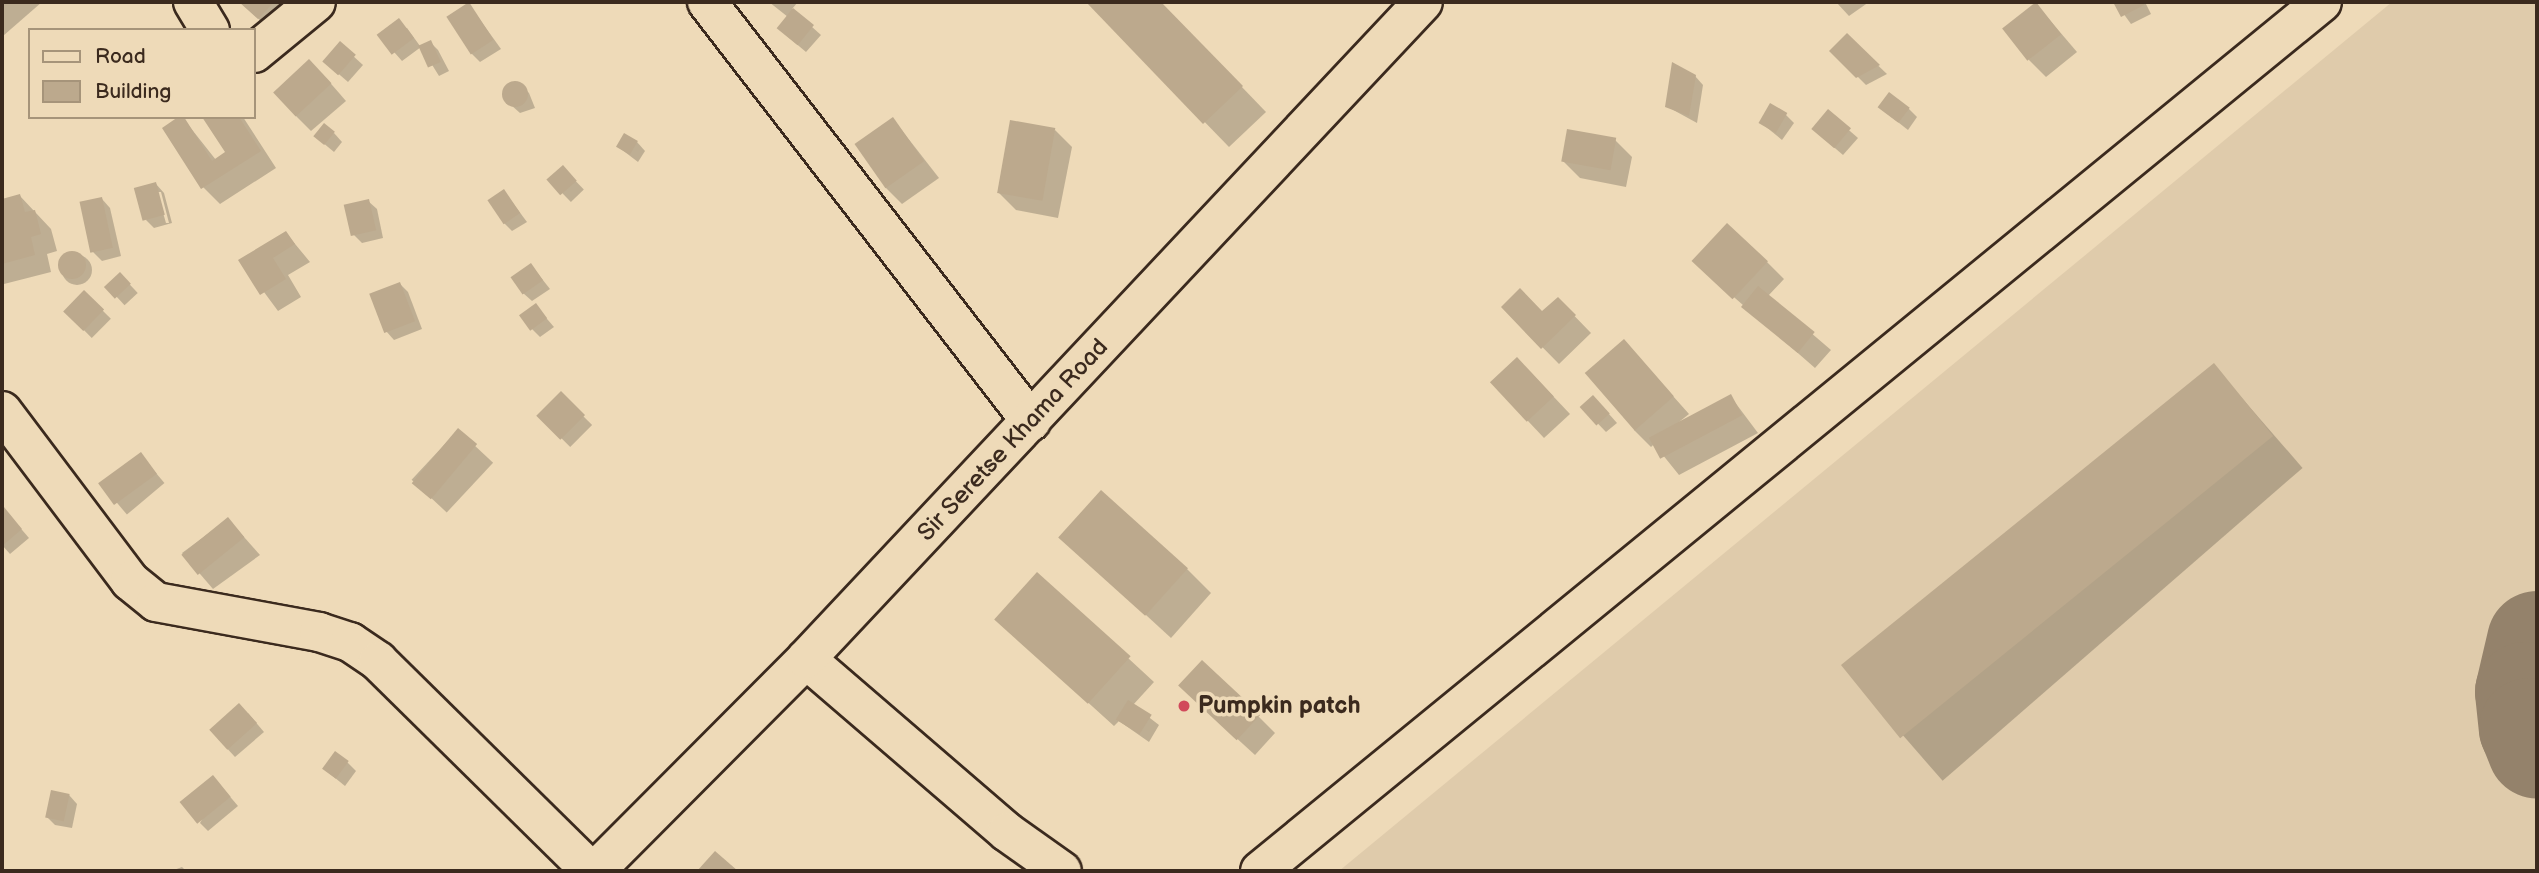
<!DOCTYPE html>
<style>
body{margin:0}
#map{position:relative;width:2539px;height:873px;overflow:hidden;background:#eedab8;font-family:"Balsamiq Sans",sans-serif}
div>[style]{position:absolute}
.built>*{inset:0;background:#dfcbab}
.shadow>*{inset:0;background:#0003;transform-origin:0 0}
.round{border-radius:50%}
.taxiway>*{height:100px;margin:-50px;padding:0 50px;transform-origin:50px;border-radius:50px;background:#94826b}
.building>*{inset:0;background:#bca98d;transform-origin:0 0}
.roads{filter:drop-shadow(2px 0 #3b2a1e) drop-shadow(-2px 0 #3b2a1e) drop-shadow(0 2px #3b2a1e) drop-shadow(0 -2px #3b2a1e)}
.minor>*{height:38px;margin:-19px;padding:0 19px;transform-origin:19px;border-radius:19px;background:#eedab8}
.secondary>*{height:38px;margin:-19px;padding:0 19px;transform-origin:19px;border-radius:19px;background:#eedab8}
.dots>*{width:19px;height:19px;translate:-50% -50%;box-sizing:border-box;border:4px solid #eedab8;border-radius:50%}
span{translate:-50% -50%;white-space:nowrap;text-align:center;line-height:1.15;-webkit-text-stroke:7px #eedab8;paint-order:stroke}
.street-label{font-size:24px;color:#3b2a1e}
.poi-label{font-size:24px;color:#3b2a1e;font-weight:700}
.left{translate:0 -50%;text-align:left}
.frame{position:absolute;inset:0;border:4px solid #3b2a1e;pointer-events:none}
.legend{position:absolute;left:28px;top:28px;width:228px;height:91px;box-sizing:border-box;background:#eedab8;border:2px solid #a6947a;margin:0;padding:9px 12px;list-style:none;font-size:21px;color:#3b2a1e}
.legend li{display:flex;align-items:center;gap:14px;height:35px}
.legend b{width:35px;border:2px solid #a6947a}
</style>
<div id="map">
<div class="built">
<i style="clip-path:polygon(2392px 2px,2537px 2px,2537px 871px,1339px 871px)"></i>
</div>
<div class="shadow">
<i style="clip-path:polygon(2px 2px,42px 2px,3px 36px)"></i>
<i style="clip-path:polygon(240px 2px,306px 2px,276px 35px)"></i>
<i style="clip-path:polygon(769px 2px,798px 2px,792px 9px,821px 35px,806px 52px,787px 36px,788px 17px)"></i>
<i style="clip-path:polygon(1088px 2px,1160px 2px,1266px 112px,1229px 147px)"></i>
<i style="clip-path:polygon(1836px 2px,1869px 2px,1849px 16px)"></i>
<i style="clip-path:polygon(2115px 2px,2145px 2px,2151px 14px,2131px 24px)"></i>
<i style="clip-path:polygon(468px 3px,501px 49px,480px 62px,472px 54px)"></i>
<i style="clip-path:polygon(2036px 4px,2077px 52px,2046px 77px,2029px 60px)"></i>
<i style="clip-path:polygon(407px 28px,420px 46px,430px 42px,438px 50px,449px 71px,439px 76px,421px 47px,402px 61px,379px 35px)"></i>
<i style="clip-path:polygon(1847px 36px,1887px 74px,1866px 85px,1832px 51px)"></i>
<i style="clip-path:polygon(340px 44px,363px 65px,348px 82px,333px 69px)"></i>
<i style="clip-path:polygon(1695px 76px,1703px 85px,1697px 123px,1666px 106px)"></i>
<i style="clip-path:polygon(326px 78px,346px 101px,311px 131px,294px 114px)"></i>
<i style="clip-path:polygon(511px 84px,520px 84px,529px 93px,535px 108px,520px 113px,511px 105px,505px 98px)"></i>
<i style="clip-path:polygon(1880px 108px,1909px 109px,1917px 117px,1908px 130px)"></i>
<i style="clip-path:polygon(1828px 112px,1858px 138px,1843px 155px,1822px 137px)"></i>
<i style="clip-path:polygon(1786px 115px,1794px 123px,1782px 140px,1760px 122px)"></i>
<i style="clip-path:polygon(182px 117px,216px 160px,227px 153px,204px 117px,243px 117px,276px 168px,220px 204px,203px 187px)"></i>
<i style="clip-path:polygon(893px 119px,939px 178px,902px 204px,885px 187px)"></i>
<i style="clip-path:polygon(1055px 130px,1072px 147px,1058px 218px,1016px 210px,999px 193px)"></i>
<i style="clip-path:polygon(334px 133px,342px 142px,334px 152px,316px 137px)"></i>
<i style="clip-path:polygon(1615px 140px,1632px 157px,1626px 187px,1580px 178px,1563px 161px)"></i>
<i style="clip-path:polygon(637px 142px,645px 151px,638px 162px,617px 146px)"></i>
<i style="left:563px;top:168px;width:30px;height:18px;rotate:46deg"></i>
<i style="clip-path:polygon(evenodd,156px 184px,164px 193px,172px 223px,154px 228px,146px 220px,156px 184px,157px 192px,161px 192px,169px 223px,166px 223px,157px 192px)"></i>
<i style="clip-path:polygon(504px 191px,527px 222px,512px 231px,504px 223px)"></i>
<i style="clip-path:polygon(20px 196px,51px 229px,57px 251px,47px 254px,51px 272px,4px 284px,2px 201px)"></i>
<i style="clip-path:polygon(102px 199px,110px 208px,121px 256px,102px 261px,93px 252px)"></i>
<i style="clip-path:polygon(368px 201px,377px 209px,383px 238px,362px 243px,354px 235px)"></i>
<i style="clip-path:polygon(286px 233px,310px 262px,288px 275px,301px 297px,278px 311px,241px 261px)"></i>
<i class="round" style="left:62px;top:255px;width:30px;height:30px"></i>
<i style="clip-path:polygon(1767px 262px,1784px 279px,1768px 296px,1831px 350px,1815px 368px,1711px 277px)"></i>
<i style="clip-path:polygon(531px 265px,550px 289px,532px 301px,523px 293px)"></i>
<i style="left:120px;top:274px;width:26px;height:18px;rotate:47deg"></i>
<i style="clip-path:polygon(400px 284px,408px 292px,422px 329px,394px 340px,386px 331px,372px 295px)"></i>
<i style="left:84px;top:292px;width:38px;height:27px;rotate:45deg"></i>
<i style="clip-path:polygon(1558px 299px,1591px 333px,1559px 364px,1503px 307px,1543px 313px)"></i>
<i style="clip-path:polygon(535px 305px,554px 327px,540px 337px,532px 329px)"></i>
<i style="clip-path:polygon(1624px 341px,1689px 414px,1679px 422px,1731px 397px,1758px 433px,1679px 475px,1654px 444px,1651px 447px,1634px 430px)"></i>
<i style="left:2214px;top:366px;width:135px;height:477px;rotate:49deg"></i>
<i style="clip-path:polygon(1534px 376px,1570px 414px,1544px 438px,1492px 383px)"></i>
<i style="left:561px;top:394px;width:44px;height:31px;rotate:45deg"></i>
<i style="clip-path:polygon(1601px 405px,1617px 423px,1606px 432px,1582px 407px)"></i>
<i style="left:458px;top:430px;width:48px;height:68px;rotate:43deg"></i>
<i style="left:140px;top:454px;width:38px;height:49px;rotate:50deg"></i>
<i style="clip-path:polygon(4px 509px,29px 538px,10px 554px,2px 545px)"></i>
<i style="clip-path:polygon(228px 519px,260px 555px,213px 589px,182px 553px)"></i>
<i style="clip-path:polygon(1061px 537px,1187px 569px,1211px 593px,1171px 638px)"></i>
<i style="clip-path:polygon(1037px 574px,1154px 682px,1133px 705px,1159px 725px,1149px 742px,1119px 721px,1114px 726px,996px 619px)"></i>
<i style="clip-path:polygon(1197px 702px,1258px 716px,1275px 733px,1255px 755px)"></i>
<i style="clip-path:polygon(248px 713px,264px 732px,235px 757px,210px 730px)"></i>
<i style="clip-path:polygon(347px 762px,356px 771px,345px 786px,324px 769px)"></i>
<i style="clip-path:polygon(221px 786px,238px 806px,208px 831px,200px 823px)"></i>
<i style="clip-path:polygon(69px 795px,77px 804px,72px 828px,55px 825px,47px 817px)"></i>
<i style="clip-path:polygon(182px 867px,186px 871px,171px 871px)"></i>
</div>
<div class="taxiway">
<i style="left:2537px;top:641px;width:52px;rotate:103.2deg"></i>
<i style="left:2525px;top:692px;width:36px;rotate:84deg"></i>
<i style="left:2529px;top:728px;width:22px;rotate:68deg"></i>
</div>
<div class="building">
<i style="clip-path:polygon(239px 2px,274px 2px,258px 19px)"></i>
<i style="left:469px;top:2px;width:45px;height:27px;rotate:57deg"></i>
<i style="clip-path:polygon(1086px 2px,1161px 2px,1243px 86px,1203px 124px)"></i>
<i style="left:2036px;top:2px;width:41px;height:43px;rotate:52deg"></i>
<i style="clip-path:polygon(2113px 2px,2143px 2px,2144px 5px,2121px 17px)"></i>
<i style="left:793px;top:8px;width:27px;height:26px;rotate:39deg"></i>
<i style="left:399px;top:18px;width:25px;height:28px;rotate:53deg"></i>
<i style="clip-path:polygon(1847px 33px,1880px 65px,1856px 78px,1829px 51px)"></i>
<i style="left:431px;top:40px;width:24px;height:14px;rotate:66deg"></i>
<i style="left:340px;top:41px;width:21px;height:27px;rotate:41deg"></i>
<i style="left:309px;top:59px;width:33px;height:49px;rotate:47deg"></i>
<i style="clip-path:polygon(1672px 62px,1696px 75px,1689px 116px,1665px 107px)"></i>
<i class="round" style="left:502px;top:81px;width:26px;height:26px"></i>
<i style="left:1889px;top:92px;width:26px;height:19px;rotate:37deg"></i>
<i style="left:1770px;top:103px;width:20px;height:23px;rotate:30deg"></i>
<i style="left:1828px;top:109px;width:30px;height:26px;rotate:40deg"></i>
<i style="clip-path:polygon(178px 117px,184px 117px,212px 161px,225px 152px,202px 117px,239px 117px,261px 151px,201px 189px,162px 128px)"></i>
<i style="left:893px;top:117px;width:54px;height:47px;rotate:55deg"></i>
<i style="left:1010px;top:120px;width:46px;height:74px;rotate:10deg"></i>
<i style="left:324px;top:123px;width:14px;height:17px;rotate:39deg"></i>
<i style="left:1567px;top:129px;width:50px;height:33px;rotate:10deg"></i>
<i style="left:624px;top:133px;width:16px;height:16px;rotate:30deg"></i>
<i style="left:563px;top:165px;width:21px;height:22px;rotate:49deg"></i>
<i style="left:156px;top:182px;width:34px;height:23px;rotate:75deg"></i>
<i style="left:504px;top:189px;width:29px;height:20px;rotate:56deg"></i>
<i style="clip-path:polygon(20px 194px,25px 212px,35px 210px,41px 234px,31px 237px,35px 255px,2px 264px,2px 199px)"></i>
<i style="left:102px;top:197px;width:52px;height:23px;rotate:78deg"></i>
<i style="left:369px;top:199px;width:32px;height:26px;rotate:77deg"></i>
<i style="left:1727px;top:223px;width:56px;height:52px;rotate:43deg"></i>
<i style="clip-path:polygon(286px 231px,295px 244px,273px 258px,286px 279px,260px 295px,238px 260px)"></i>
<i class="round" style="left:58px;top:251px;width:28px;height:28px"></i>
<i style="left:531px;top:263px;width:21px;height:25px;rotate:55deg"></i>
<i style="left:120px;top:272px;width:16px;height:22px;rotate:47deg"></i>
<i style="left:400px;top:282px;width:42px;height:33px;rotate:69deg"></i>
<i style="left:1758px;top:286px;width:73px;height:27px;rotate:39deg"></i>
<i style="clip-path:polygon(1520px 288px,1542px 311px,1558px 297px,1576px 315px,1541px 349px,1501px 307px)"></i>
<i style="left:84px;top:290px;width:28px;height:30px;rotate:44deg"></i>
<i style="left:536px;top:303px;width:19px;height:21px;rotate:54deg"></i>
<i style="left:1624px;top:339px;width:76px;height:52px;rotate:49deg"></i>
<i style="left:1517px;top:357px;width:54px;height:37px;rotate:47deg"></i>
<i style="left:2214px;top:363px;width:94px;height:480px;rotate:51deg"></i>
<i style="left:561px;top:391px;width:34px;height:35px;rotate:45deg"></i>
<i style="left:1731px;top:394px;width:24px;height:93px;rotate:62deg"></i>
<i style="left:1593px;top:395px;width:25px;height:18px;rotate:48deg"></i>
<i style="left:458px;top:428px;width:25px;height:72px;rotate:40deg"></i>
<i style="left:141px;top:452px;width:27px;height:53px;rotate:54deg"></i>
<i style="left:1101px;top:490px;width:117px;height:64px;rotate:42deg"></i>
<i style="clip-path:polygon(4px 507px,22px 529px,2px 546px,2px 509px)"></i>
<i style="left:228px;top:517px;width:26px;height:60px;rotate:51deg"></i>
<i style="left:1037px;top:572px;width:126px;height:64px;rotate:42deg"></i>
<i style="left:1202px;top:660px;width:80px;height:35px;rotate:43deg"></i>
<i style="left:1128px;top:700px;width:28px;height:23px;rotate:32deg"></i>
<i style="left:239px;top:703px;width:27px;height:40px;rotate:48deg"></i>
<i style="left:335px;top:751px;width:17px;height:22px;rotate:36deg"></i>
<i style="left:213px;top:775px;width:28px;height:43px;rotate:51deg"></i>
<i style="left:51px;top:790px;width:19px;height:28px;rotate:12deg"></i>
<i style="clip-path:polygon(715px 851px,738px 871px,697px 871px)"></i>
</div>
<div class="roads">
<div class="minor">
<i style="left:193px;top:2px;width:33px;rotate:59deg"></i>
<i style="left:707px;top:2px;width:530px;rotate:52.29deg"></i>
<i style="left:254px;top:53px;width:80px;rotate:-39.4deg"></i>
<i style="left:2px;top:411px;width:213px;rotate:53deg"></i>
<i style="left:130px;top:581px;width:33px;rotate:39deg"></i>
<i style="left:156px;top:602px;width:166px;rotate:10.4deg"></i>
<i style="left:319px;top:632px;width:33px;rotate:18deg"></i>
<i style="left:350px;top:642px;width:34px;rotate:34deg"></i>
<i style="left:378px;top:661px;width:299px;rotate:44.6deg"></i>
<i style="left:806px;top:659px;width:265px;rotate:40.7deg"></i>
<i style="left:1007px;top:832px;width:67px;rotate:35.3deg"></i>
<i style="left:1260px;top:871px;width:1372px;rotate:-39.29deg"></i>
</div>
<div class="secondary">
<i style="left:595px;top:871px;width:299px;rotate:-45.1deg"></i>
<i style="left:806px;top:659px;width:901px;rotate:-46.8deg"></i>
</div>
</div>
<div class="dots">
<i style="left:1184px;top:706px;background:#d1495b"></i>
</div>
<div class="street-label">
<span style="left:1013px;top:440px;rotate:-47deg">Sir Seretse Khama Road</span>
</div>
<div class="poi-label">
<span class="left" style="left:1198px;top:706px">Pumpkin patch</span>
</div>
<div class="frame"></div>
<ul class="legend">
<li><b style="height:9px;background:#eedab8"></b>Road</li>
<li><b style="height:19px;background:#bca98d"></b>Building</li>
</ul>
</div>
